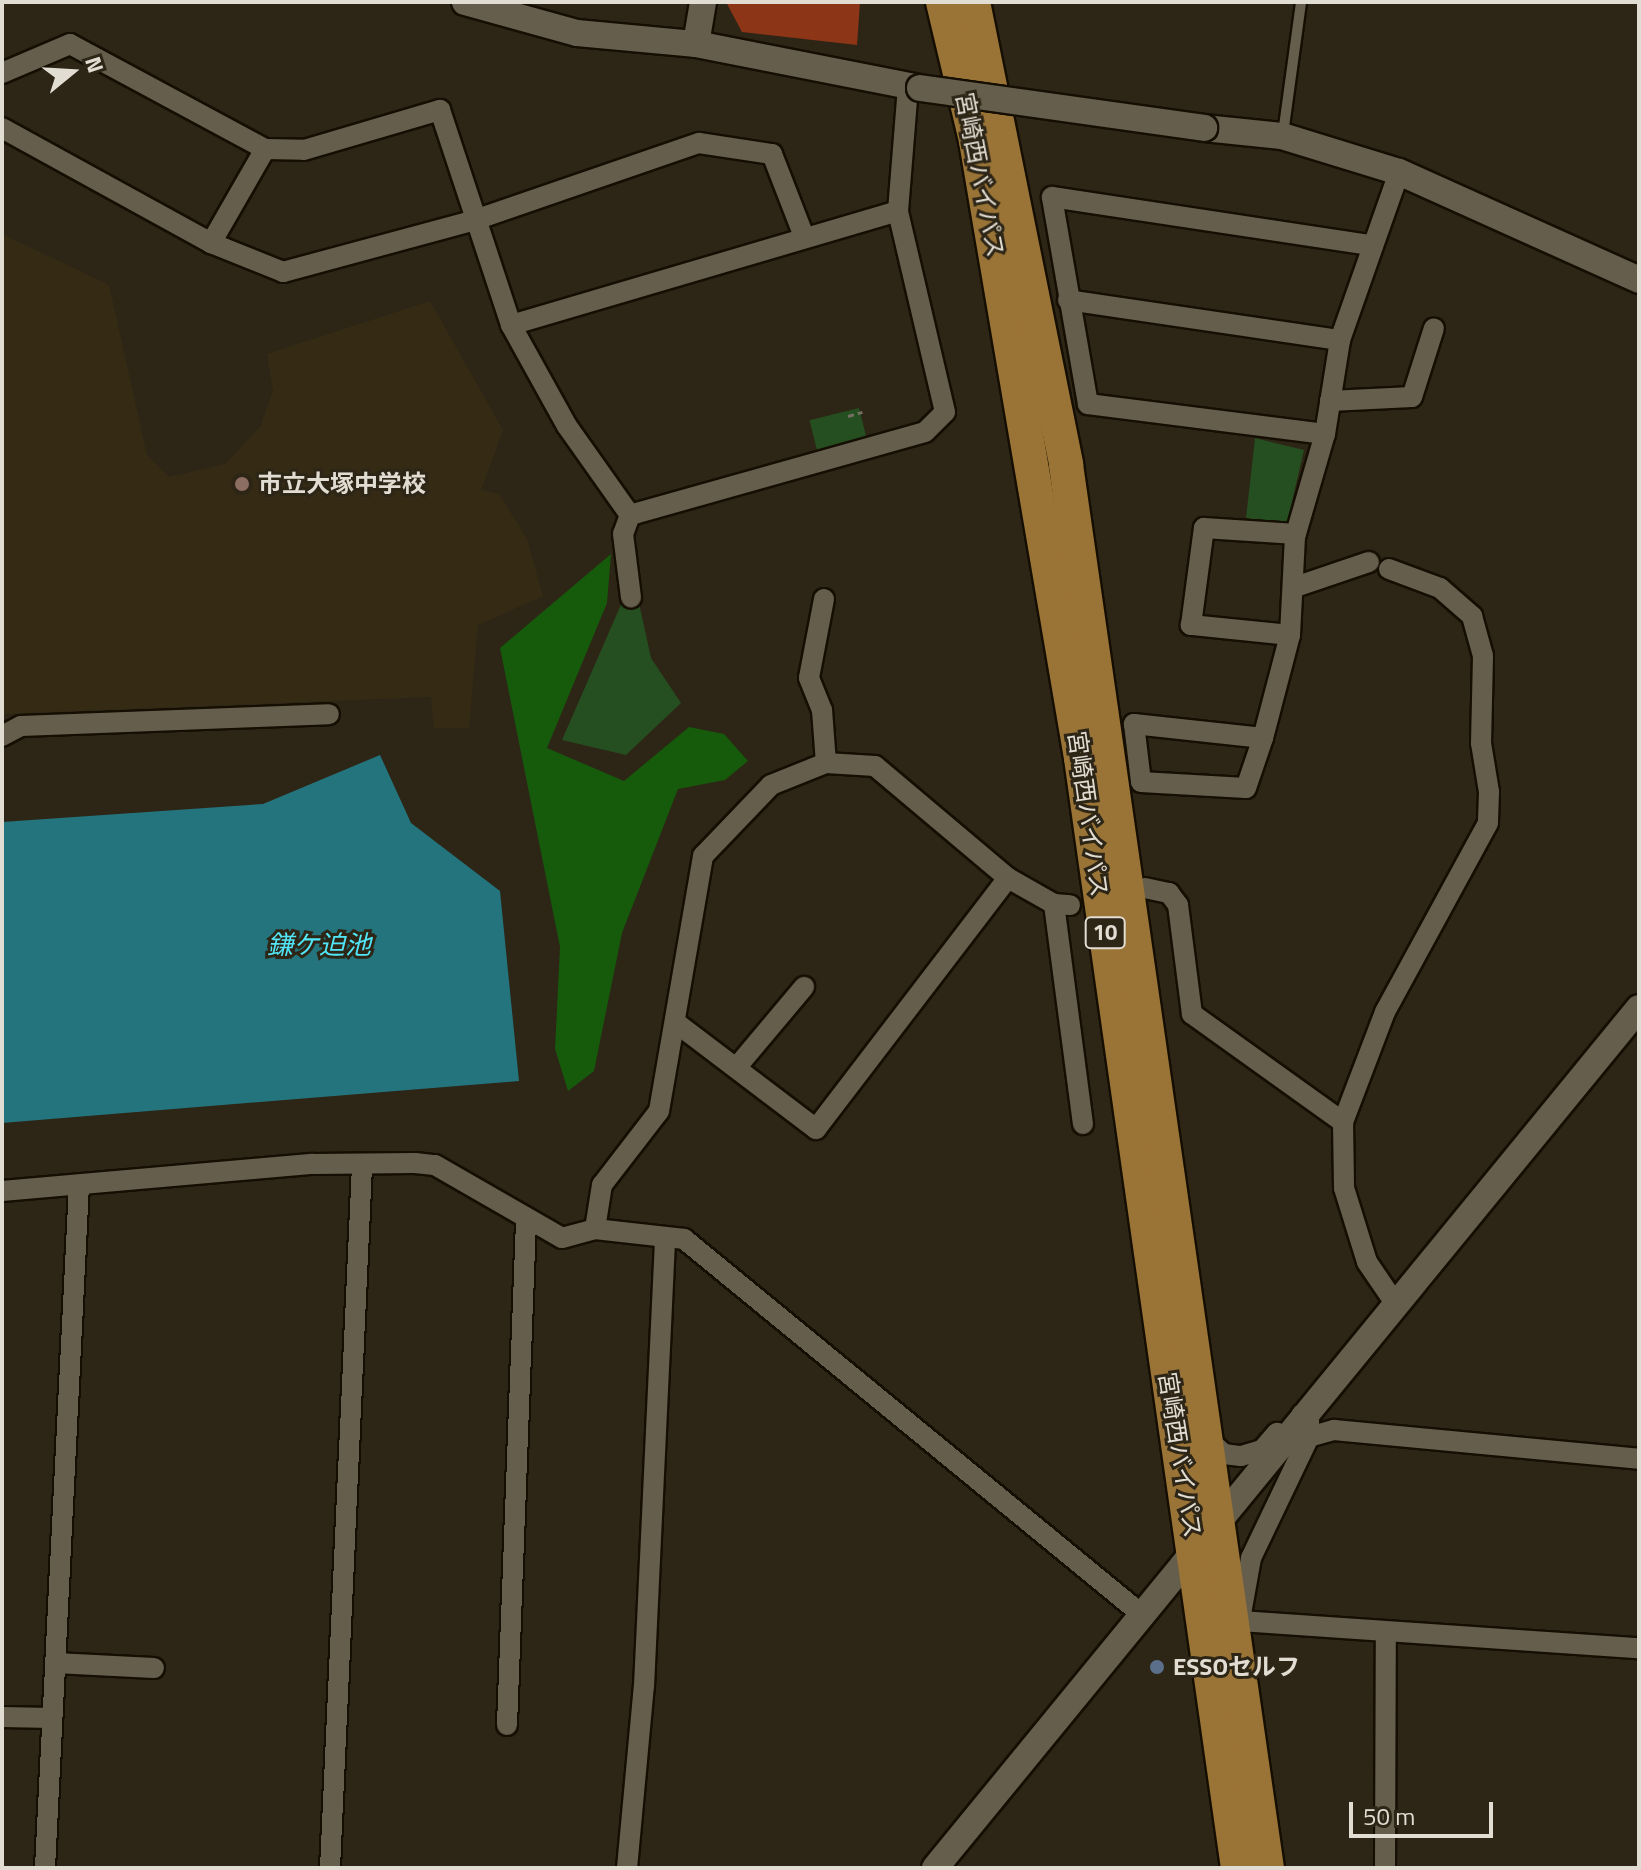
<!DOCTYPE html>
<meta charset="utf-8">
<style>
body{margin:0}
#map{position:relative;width:1641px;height:1870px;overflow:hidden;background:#2d2516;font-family:"Titillium Web","Noto Sans JP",sans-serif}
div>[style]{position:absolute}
.built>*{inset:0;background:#352b15}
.green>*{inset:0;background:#254f20;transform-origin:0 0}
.forest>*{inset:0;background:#165a0c}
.water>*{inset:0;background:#24747d}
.building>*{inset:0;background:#8d3517}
.path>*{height:3px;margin-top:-1.5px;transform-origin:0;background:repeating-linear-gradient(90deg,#756f62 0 6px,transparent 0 10px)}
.roads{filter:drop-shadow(2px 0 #150e02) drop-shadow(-2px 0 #150e02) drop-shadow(0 2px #150e02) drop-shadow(0 -2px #150e02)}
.service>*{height:10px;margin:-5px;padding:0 5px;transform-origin:5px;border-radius:5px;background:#665e4d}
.minor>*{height:20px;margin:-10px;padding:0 10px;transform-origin:10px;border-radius:10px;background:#665e4d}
.tertiary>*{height:26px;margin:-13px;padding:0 13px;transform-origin:13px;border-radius:13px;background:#665e4d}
.trunk>*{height:34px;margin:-17px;padding:0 17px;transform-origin:17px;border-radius:17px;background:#9a7436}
.bridges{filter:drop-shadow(2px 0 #150e02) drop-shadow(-2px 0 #150e02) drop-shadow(0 2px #150e02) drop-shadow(0 -2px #150e02)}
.tertiary-bridge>*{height:26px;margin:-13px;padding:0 13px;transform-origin:13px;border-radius:13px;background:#665e4d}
.dots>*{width:22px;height:22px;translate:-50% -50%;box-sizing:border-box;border:4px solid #2d2516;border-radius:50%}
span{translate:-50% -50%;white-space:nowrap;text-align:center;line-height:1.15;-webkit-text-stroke:6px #2d2516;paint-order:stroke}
.shield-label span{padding:2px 6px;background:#2d2516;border:2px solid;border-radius:6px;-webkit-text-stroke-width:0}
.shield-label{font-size:22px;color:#e2ddd3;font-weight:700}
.street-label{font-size:24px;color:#e2ddd3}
.poi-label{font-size:24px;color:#e2ddd3;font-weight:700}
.left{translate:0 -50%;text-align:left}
.water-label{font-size:26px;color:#51e6f7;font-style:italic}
.frame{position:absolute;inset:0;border:4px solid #e2ddd3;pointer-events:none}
.north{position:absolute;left:32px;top:32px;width:80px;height:80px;-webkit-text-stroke:6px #2d2516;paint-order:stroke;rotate:72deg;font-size:22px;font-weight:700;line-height:32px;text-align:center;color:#e2ddd3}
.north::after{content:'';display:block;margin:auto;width:28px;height:36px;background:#e2ddd3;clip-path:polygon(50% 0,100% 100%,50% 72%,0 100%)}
.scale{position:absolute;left:1349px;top:1802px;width:144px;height:36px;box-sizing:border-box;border:4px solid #e2ddd3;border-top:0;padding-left:10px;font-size:24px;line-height:28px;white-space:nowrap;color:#e2ddd3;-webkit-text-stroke:6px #2d2516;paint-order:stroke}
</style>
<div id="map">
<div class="built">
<i style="clip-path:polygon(2px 234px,109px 285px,147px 455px,169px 477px,225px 464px,260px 427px,273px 391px,267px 354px,430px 301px,503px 430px,481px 490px,499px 494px,527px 539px,543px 596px,478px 625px,469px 728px,434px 728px,431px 697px,2px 714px)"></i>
</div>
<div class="green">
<i style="left:859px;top:408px;width:33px;height:51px;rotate:76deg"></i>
<i style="clip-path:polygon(1255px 438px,1304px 450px,1287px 523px,1246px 518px)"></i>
<i style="clip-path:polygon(637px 594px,651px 658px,681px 703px,626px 755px,562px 740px,623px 600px)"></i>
</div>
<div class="forest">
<i style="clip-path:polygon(611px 554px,607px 603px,547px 748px,624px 781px,689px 727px,724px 734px,748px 761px,725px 780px,678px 789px,622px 933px,594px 1071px,568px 1091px,555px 1049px,560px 947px,500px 648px)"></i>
</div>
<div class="water">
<i style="clip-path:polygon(380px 755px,411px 823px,500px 891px,519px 1081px,2px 1123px,2px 822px,263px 804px)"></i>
</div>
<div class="building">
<i style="clip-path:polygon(726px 2px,860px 2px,857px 45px,742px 32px)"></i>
</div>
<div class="path">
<i style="left:848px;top:416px;width:15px;rotate:-16deg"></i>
</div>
<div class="roads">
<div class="service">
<i style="left:1283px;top:134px;width:133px;rotate:-82.2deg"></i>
</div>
<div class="minor">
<i style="left:2px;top:73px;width:74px;rotate:-23.1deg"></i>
<i style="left:70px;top:44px;width:221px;rotate:28.3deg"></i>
<i style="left:265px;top:149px;width:39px;rotate:1deg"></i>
<i style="left:304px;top:150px;width:142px;rotate:-16.4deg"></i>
<i style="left:440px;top:110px;width:226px;rotate:71.7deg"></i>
<i style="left:511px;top:325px;width:115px;rotate:61deg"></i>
<i style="left:567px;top:426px;width:109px;rotate:54.7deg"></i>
<i style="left:630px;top:515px;width:306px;rotate:-15.7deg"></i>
<i style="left:925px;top:432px;width:28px;rotate:-45deg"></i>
<i style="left:945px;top:412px;width:206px;rotate:-103.2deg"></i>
<i style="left:898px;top:211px;width:125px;rotate:-85.4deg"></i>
<i style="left:2px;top:128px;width:239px;rotate:28.8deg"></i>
<i style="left:211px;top:243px;width:78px;rotate:21.9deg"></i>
<i style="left:283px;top:272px;width:196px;rotate:-15.1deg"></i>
<i style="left:472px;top:221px;width:240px;rotate:-19deg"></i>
<i style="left:699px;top:143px;width:74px;rotate:8.6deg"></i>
<i style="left:772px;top:154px;width:86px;rotate:68.8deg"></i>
<i style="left:211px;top:243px;width:108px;rotate:-60.1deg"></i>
<i style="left:1068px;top:300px;width:275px;rotate:8.4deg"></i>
<i style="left:511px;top:325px;width:403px;rotate:-16.4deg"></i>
<i style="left:1330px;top:401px;width:82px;rotate:-2.8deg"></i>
<i style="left:1412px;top:397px;width:72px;rotate:-72.3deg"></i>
<i style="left:1325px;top:434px;width:239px;rotate:-172.8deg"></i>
<i style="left:1088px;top:404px;width:210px;rotate:-99.9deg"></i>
<i style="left:1052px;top:197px;width:322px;rotate:8.6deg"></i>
<i style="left:630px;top:515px;width:20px;rotate:110deg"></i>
<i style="left:623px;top:534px;width:64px;rotate:82.8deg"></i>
<i style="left:1389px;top:569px;width:54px;rotate:20.4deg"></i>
<i style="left:1440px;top:588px;width:43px;rotate:41.2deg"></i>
<i style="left:1472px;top:616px;width:41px;rotate:74.6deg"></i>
<i style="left:1483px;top:656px;width:87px;rotate:91.3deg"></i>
<i style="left:1481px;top:743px;width:50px;rotate:80.7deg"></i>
<i style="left:1489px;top:792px;width:31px;rotate:92deg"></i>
<i style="left:1488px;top:823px;width:215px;rotate:118.6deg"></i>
<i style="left:1385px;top:1012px;width:118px;rotate:110.9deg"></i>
<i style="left:1343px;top:1122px;width:66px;rotate:89.1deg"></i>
<i style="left:1344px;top:1188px;width:77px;rotate:72.7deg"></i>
<i style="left:1367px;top:1262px;width:50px;rotate:55.7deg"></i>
<i style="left:1295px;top:587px;width:78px;rotate:-18.7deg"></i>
<i style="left:824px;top:599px;width:80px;rotate:100.8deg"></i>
<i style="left:809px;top:678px;width:35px;rotate:68deg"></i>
<i style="left:822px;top:710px;width:53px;rotate:85.7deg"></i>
<i style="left:1290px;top:635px;width:100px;rotate:-174.2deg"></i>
<i style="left:1191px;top:625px;width:98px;rotate:-82.4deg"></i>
<i style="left:1204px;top:528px;width:92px;rotate:3.7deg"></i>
<i style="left:2px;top:736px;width:21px;rotate:-28deg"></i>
<i style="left:21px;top:726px;width:308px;rotate:-2.2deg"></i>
<i style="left:1263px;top:738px;width:130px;rotate:-173.8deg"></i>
<i style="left:1134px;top:724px;width:58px;rotate:83.1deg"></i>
<i style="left:1141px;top:782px;width:105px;rotate:3.3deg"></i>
<i style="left:1246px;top:788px;width:53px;rotate:-71.2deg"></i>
<i style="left:1263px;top:738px;width:106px;rotate:-75.3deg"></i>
<i style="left:1290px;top:635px;width:98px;rotate:-87.1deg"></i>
<i style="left:1295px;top:537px;width:107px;rotate:-73.8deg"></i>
<i style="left:1325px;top:434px;width:95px;rotate:-80.9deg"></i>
<i style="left:1340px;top:340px;width:178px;rotate:-70.6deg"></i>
<i style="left:1145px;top:888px;width:25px;rotate:12deg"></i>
<i style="left:1169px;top:893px;width:15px;rotate:53deg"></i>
<i style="left:1178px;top:905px;width:110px;rotate:82.7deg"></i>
<i style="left:1192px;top:1014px;width:186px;rotate:35.6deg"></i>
<i style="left:1054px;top:904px;width:222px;rotate:82.5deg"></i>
<i style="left:679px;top:1025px;width:172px;rotate:37.2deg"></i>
<i style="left:816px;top:1129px;width:316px;rotate:-52.6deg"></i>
<i style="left:736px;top:1068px;width:106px;rotate:-50deg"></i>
<i style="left:2px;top:1191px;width:312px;rotate:-5deg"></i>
<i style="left:313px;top:1164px;width:102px;rotate:-0.6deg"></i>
<i style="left:415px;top:1163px;width:20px;rotate:6deg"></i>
<i style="left:435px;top:1165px;width:146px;rotate:29.9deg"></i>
<i style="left:562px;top:1238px;width:34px;rotate:-15deg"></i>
<i style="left:595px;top:1229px;width:90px;rotate:6.4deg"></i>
<i style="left:684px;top:1239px;width:590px;rotate:39.36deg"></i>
<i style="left:595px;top:1229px;width:45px;rotate:-81deg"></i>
<i style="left:602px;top:1185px;width:93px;rotate:-52.4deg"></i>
<i style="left:659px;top:1111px;width:259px;rotate:-80.2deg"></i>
<i style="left:703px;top:856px;width:98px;rotate:-46.2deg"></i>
<i style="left:771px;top:785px;width:59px;rotate:-21.8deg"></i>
<i style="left:826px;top:763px;width:49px;rotate:3.5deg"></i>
<i style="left:875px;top:766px;width:174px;rotate:40.1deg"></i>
<i style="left:1008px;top:878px;width:53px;rotate:29.5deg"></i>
<i style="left:1054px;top:904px;width:16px;rotate:4deg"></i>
<i style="left:1205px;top:1437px;width:25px;rotate:42deg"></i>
<i style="left:1224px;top:1454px;width:17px;rotate:7deg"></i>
<i style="left:1241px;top:1456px;width:22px;rotate:-16deg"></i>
<i style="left:1262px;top:1450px;width:23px;rotate:-49deg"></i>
<i style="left:1309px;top:1437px;width:26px;rotate:-16deg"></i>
<i style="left:1334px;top:1430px;width:306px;rotate:5.4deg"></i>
<i style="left:1239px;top:1621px;width:401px;rotate:3.9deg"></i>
<i style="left:1239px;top:1625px;width:68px;rotate:-79.8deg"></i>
<i style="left:1251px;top:1558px;width:134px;rotate:-64.4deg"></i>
<i style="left:1309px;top:1437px;width:26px;rotate:-90deg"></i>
<i style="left:1309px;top:1411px;width:8px;rotate:157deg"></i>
<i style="left:55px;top:1663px;width:99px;rotate:2.9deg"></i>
<i style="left:2px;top:1717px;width:50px;rotate:1.1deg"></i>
<i style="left:507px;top:1725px;width:503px;rotate:-87.84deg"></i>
<i style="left:45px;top:1868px;width:684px;rotate:-87.15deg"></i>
<i style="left:330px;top:1868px;width:702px;rotate:-87.39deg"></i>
<i style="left:627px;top:1868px;width:183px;rotate:-84.7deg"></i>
<i style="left:644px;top:1686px;width:446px;rotate:-87.3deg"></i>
<i style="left:1385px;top:1868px;width:236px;rotate:-89.8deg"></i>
</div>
<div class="tertiary">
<i style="left:465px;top:2px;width:116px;rotate:15.5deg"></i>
<i style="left:577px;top:33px;width:120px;rotate:5.3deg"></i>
<i style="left:696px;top:44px;width:228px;rotate:11.1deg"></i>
<i style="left:696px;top:44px;width:43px;rotate:-80.5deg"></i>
<i style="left:1204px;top:128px;width:78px;rotate:5.9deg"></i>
<i style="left:1282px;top:136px;width:122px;rotate:17.1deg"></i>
<i style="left:1399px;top:172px;width:263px;rotate:24.2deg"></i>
<i style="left:935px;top:1868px;width:1111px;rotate:-50.7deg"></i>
</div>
<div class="trunk">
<i style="left:943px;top:2px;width:143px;rotate:76.6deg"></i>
<i style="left:976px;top:141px;width:626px;rotate:80.34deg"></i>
<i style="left:1081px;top:758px;width:1121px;rotate:81.95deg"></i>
<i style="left:973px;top:2px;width:472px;rotate:78.6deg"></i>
<i style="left:1066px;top:465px;width:1417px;rotate:81.85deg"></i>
</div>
</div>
<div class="bridges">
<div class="tertiary-bridge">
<i style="left:920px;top:88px;width:287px;rotate:8deg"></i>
</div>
</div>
<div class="dots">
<i style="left:242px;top:484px;background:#8d6e63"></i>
<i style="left:1157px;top:1667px;background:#5c6f8a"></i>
</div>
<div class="shield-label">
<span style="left:1105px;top:933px">10</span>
</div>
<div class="street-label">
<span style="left:980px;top:175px;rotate:79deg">宮崎西バイパス</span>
<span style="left:1088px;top:814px;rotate:82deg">宮崎西バイパス</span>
<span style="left:1180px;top:1455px;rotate:81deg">宮崎西バイパス</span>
</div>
<div class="poi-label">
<span class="left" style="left:258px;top:484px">市立大塚中学校</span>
<span class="left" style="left:1173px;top:1667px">ESSOセルフ</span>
</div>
<div class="water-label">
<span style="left:319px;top:945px">鎌ケ迫池</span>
</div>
<div class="frame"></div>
<div class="north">N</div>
<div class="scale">50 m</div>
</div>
